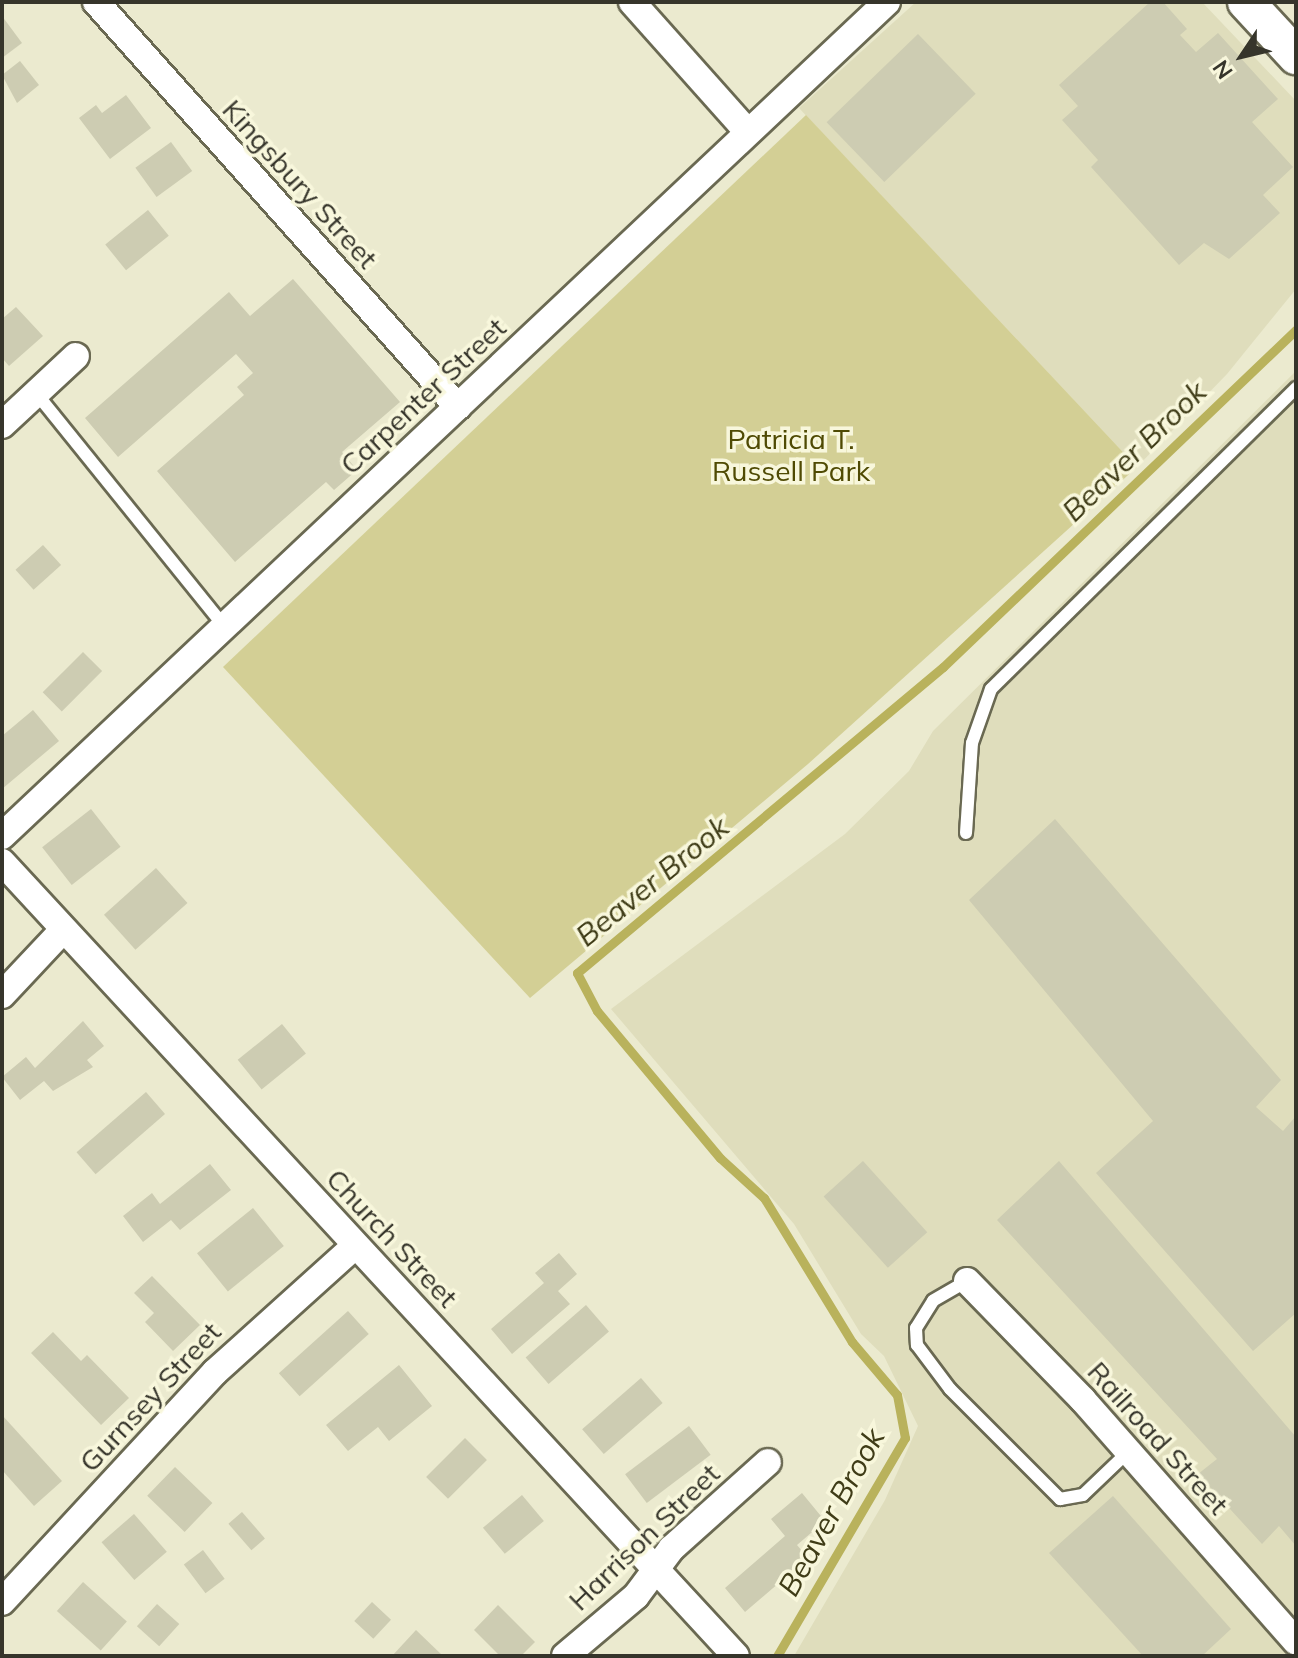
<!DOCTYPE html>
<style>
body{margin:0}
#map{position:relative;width:1298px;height:1658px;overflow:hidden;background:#ebeacf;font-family:Mulish,sans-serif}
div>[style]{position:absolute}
.built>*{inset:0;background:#dfddbc}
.green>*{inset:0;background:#d3cf95}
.stream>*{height:9px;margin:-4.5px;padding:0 4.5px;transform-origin:4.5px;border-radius:4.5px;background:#b9b25c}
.building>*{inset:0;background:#cdccb2;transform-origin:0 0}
.roads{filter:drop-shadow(2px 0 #6a6952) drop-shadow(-2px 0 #6a6952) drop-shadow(0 2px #6a6952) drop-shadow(0 -2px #6a6952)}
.lane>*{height:12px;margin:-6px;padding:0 6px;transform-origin:6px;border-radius:6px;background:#fff}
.street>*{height:26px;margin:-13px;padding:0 13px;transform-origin:13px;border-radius:13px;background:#fff}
.secondary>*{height:36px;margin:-18px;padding:0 18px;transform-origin:18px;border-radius:18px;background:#fff}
span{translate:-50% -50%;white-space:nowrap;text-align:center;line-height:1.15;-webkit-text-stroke:7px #f8f7dc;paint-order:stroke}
.street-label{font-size:28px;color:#36352b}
.park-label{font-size:28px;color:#4f4a03}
.water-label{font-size:30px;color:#3f3c17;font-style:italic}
.frame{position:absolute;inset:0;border:4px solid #36352b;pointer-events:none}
.north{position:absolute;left:1202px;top:16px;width:80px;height:80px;-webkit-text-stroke:6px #f8f7dc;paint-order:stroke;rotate:235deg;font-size:22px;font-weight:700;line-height:32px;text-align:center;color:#36352b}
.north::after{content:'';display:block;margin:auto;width:28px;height:36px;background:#36352b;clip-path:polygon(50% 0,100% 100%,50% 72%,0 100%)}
</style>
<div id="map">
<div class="built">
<i style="clip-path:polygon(916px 2px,1202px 2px,1296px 101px,1296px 289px,1227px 374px,1137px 467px,799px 108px)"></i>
<i style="clip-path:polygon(1296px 371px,1296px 1656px,794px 1656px,885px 1500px,918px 1426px,884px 1356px,861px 1334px,794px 1224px,611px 1009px,845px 834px,909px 771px,933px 731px)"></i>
</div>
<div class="green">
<i style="clip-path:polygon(806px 115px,1137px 467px,808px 764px,530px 998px,223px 667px)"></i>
</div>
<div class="stream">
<i style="left:777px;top:1656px;width:253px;rotate:-59.6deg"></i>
<i style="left:905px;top:1438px;width:44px;rotate:-100.5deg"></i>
<i style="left:897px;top:1395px;width:70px;rotate:-130.3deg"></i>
<i style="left:852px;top:1342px;width:169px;rotate:-121.4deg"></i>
<i style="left:764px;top:1198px;width:59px;rotate:-137.7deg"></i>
<i style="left:720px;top:1158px;width:192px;rotate:-129.9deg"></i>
<i style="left:597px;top:1011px;width:43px;rotate:-117.8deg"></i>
<i style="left:577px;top:973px;width:477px;rotate:-39.9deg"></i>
<i style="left:943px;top:667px;width:488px;rotate:-43.7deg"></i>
</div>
<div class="building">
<i style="clip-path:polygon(1150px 2px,1163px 2px,1187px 29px,1180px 35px,1196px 52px,1218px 33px,1278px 99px,1252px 122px,1293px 167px,1263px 195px,1280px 213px,1229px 259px,1204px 243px,1179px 265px,1091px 167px,1098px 160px,1062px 120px,1078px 106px,1059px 85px)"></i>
<i style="clip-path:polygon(2px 16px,22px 43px,2px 58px)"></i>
<i style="left:918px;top:34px;width:83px;height:127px;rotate:46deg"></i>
<i style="clip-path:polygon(20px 61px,39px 85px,17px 103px,2px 75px)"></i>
<i style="clip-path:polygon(126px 95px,151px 128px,110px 159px,79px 118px,96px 105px,102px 113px)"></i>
<i style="left:171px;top:142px;width:36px;height:44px;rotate:54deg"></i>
<i style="left:148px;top:210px;width:33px;height:55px;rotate:51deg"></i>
<i style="clip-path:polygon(293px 279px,400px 402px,342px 452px,357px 470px,334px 490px,326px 482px,235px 562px,157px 471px,244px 395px,237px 387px,253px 373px,236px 354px,118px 457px,85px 418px,229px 292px,250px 316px)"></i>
<i style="clip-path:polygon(16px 307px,43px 336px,9px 366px,2px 358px,2px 319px)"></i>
<i style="left:43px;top:545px;width:27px;height:37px;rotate:48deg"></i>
<i style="left:83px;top:652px;width:27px;height:57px;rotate:45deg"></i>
<i style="clip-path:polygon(33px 710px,59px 741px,2px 789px,2px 736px)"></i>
<i style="left:91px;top:809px;width:48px;height:62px;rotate:52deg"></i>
<i style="clip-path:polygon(1055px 819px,1281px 1080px,1256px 1107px,1283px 1131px,1296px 1116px,1296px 1313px,1253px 1351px,1096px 1173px,1153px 1121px,969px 900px)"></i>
<i style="left:156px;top:868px;width:47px;height:70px;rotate:48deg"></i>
<i style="clip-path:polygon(83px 1021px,104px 1046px,87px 1060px,93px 1067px,53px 1091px,44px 1081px,20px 1100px,2px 1077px,26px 1057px,35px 1068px)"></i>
<i style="left:282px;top:1024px;width:38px;height:57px;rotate:51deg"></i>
<i style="left:146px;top:1092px;width:29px;height:92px;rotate:49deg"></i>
<i style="left:863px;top:1161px;width:96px;height:53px;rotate:48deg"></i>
<i style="clip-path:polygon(1059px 1161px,1296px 1437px,1296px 1546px,1279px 1526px,1262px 1544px,1198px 1474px,1217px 1459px,997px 1220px)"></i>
<i style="clip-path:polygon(210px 1164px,231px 1190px,180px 1230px,171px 1220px,143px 1242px,123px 1216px,152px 1193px,160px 1204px)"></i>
<i style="left:253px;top:1208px;width:49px;height:72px;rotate:51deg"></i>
<i style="clip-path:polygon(559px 1253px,577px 1274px,558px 1291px,570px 1304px,512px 1354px,491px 1329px,544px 1283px,535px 1273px)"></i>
<i style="clip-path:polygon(152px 1276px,200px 1325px,173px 1351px,145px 1322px,154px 1313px,134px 1293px)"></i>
<i style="left:586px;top:1305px;width:35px;height:80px;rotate:49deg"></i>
<i style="left:348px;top:1311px;width:31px;height:93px;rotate:48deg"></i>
<i style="clip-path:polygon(53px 1332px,81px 1361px,87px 1355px,129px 1398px,101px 1425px,31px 1353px)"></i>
<i style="clip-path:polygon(399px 1365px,432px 1406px,389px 1441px,378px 1427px,348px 1451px,326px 1425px)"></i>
<i style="left:641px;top:1378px;width:33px;height:78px;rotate:49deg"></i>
<i style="clip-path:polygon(2px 1415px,62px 1481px,34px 1506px,2px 1470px)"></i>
<i style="left:689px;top:1426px;width:36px;height:80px;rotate:53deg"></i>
<i style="left:465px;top:1438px;width:31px;height:55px;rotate:45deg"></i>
<i style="left:175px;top:1467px;width:52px;height:40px;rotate:44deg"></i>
<i style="clip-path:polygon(802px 1493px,825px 1521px,797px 1545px,808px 1558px,745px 1612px,725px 1588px,785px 1536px,771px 1519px)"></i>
<i style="left:522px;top:1495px;width:34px;height:51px;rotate:50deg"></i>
<i style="clip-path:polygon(1113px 1496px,1231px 1629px,1202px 1656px,1143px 1656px,1049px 1553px)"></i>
<i style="left:242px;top:1512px;width:35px;height:18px;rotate:49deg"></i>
<i style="left:134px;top:1514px;width:50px;height:43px;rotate:49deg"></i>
<i style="left:203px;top:1550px;width:36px;height:24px;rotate:53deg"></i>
<i style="left:83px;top:1582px;width:59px;height:39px;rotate:42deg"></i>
<i style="left:372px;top:1602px;width:26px;height:26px;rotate:43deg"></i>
<i style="left:157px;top:1604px;width:30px;height:30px;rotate:42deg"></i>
<i style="clip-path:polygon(498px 1605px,535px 1642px,521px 1656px,500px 1656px,474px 1630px)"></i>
<i style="clip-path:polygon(416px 1630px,443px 1656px,392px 1656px)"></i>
</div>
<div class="roads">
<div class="lane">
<i style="left:36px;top:393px;width:299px;rotate:51.1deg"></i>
<i style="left:966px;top:833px;width:90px;rotate:-86.2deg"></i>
<i style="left:972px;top:743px;width:57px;rotate:-70.6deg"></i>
<i style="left:991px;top:689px;width:429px;rotate:-44.6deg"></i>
<i style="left:967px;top:1281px;width:39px;rotate:150deg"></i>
<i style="left:933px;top:1301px;width:32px;rotate:122deg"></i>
<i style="left:916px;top:1328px;width:17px;rotate:87deg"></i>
<i style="left:917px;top:1345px;width:55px;rotate:53.1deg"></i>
<i style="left:950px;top:1389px;width:156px;rotate:45deg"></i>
<i style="left:1060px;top:1499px;width:23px;rotate:-10deg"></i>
<i style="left:1083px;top:1495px;width:64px;rotate:-43.7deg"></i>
</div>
<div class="street">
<i style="left:96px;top:2px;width:543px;rotate:48.21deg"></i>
<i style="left:632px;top:2px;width:173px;rotate:48.3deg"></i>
<i style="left:2px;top:425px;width:101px;rotate:-43deg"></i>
<i style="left:2px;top:836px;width:1216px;rotate:-43.3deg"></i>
<i style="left:2px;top:862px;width:1081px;rotate:47.25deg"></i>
<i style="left:2px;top:995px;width:89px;rotate:-46.8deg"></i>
<i style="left:967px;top:1281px;width:166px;rotate:45.7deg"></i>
<i style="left:1083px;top:1400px;width:322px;rotate:48.6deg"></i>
<i style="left:2px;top:1602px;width:313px;rotate:-47.2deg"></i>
<i style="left:215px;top:1372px;width:188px;rotate:-42deg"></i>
<i style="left:565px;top:1656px;width:93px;rotate:-40.2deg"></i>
<i style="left:636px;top:1596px;width:59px;rotate:-53.3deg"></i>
<i style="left:671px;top:1549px;width:130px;rotate:-41.9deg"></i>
</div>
<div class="secondary">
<i style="left:1246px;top:2px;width:74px;rotate:47.2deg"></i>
</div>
</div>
<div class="street-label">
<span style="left:300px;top:184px;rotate:48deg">Kingsbury Street</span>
<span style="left:423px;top:396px;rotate:-43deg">Carpenter Street</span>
<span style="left:392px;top:1238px;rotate:47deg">Church Street</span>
<span style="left:150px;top:1397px;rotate:-47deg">Gurnsey Street</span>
<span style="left:1158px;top:1438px;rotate:48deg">Railroad Street</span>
<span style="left:644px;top:1537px;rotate:-44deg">Harrison Street</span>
</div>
<div class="park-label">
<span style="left:791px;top:455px">Patricia T.<br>Russell Park</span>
</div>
<div class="water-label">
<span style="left:1134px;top:451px;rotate:-44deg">Beaver Brook</span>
<span style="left:652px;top:881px;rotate:-39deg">Beaver Brook</span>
<span style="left:831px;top:1512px;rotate:-61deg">Beaver Brook</span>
</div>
<div class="frame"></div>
<div class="north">N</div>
</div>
